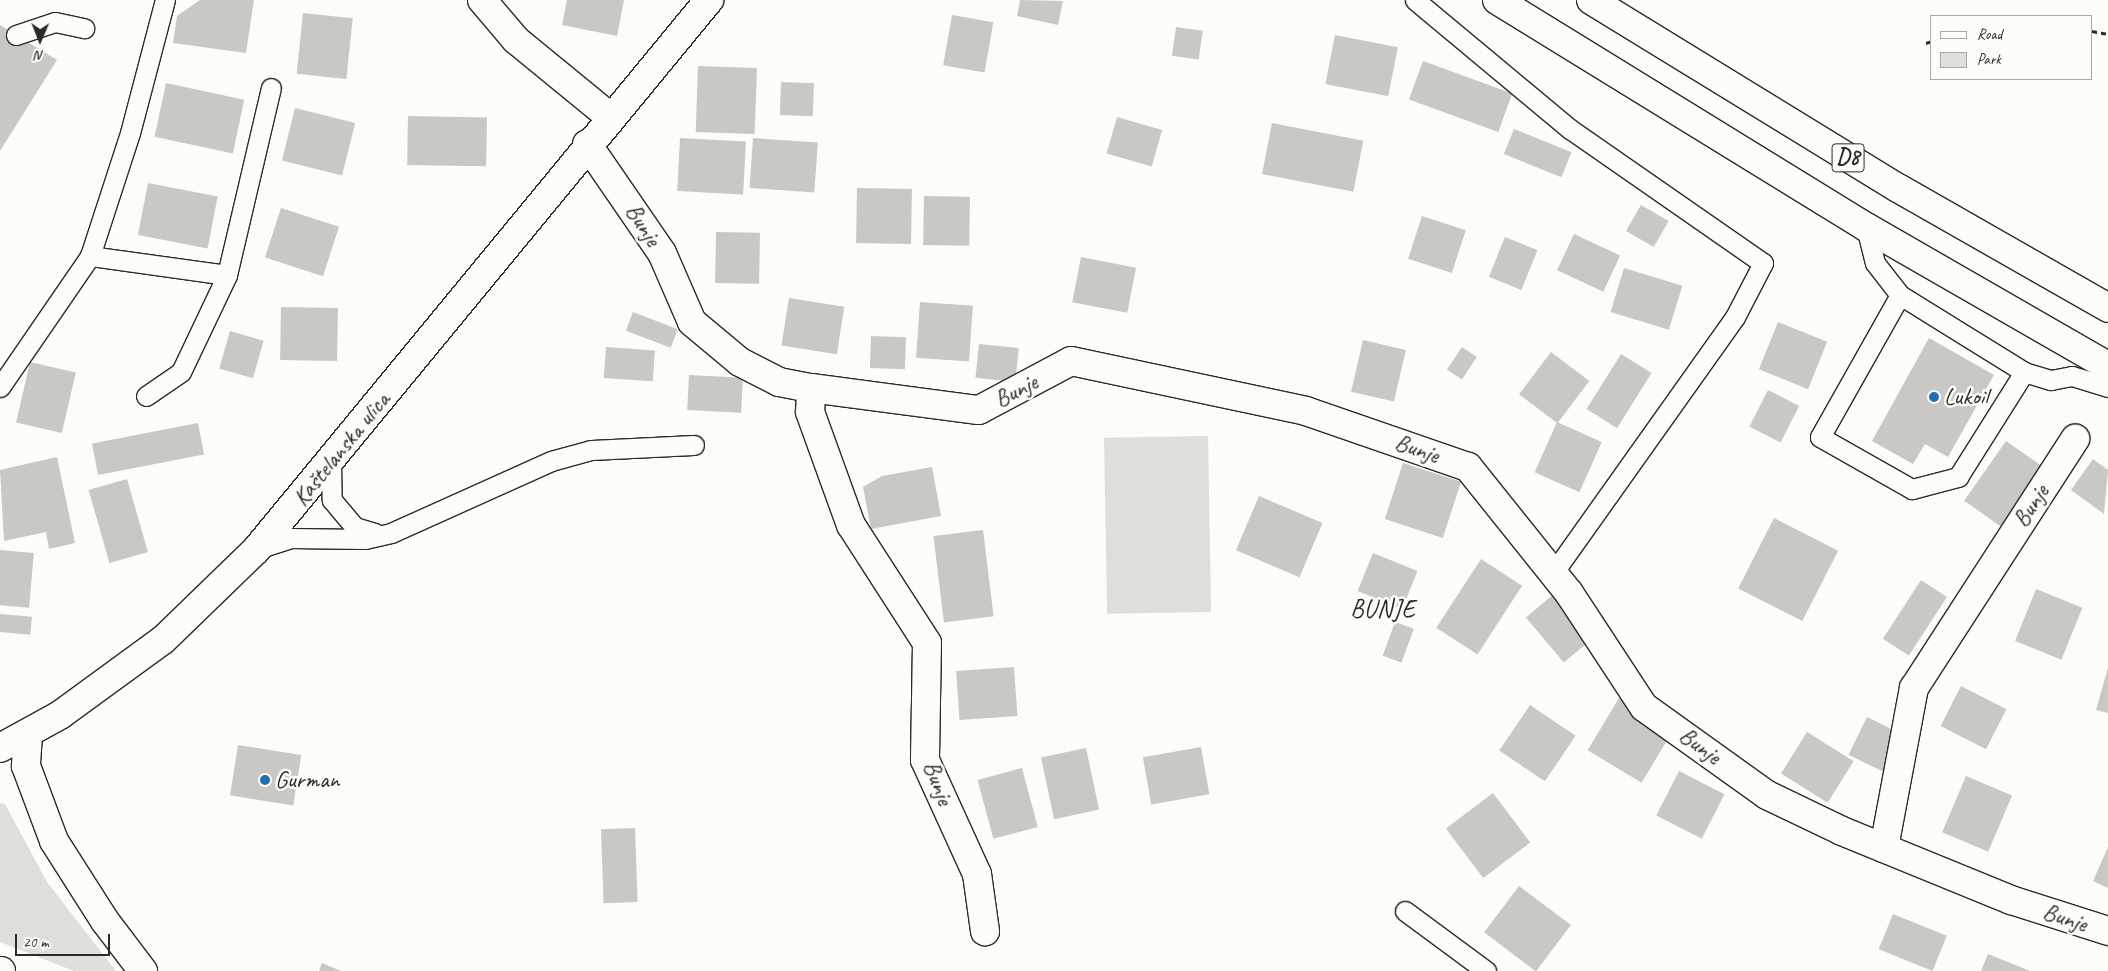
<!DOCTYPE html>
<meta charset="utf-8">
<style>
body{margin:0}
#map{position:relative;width:2108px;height:971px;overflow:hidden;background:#fdfcf7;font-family:Caveat,sans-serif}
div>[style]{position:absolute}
.green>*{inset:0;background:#dfdeda;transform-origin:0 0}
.building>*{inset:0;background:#c9c8c4;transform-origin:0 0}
.path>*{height:3px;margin-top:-1.5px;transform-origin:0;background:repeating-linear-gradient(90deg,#2b2b2b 0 5px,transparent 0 9px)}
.roads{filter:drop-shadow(1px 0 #2b2b2b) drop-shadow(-1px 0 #2b2b2b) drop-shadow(0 1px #2b2b2b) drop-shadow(0 -1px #2b2b2b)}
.lane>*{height:19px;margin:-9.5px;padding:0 9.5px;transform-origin:9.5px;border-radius:9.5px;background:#fdfcf7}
.street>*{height:28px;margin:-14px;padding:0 14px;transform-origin:14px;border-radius:14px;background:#fdfcf7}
.secondary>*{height:28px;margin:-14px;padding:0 14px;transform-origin:14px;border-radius:14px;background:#fdfcf7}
.highway>*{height:28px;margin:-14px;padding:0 14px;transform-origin:14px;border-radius:14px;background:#fdfcf7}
.dots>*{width:14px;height:14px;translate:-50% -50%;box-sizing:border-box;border:2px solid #fdfcf7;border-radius:50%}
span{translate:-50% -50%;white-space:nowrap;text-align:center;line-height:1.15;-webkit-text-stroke:5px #fdfcf7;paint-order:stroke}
.shield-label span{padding:1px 4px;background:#fdfcf7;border:1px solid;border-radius:4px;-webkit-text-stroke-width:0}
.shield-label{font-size:22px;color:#2b2b2b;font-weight:700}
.street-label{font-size:24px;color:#2b2b2b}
.poi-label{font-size:24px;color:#2b2b2b}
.left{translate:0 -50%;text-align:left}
.neighbourhood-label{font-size:25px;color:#2b2b2b;letter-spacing:1px}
.legend{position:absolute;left:1930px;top:15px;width:162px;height:65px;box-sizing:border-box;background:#fdfcf7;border:1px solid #a9a8a5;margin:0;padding:6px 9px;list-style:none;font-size:15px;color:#2b2b2b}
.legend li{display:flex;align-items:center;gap:10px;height:25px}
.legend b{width:25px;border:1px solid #a9a8a5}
.north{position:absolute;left:15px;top:15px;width:50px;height:50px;-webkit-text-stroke:4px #fdfcf7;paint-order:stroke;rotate:181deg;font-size:14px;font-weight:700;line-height:20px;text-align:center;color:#2b2b2b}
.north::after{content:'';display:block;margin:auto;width:18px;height:22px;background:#2b2b2b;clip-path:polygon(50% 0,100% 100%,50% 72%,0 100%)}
.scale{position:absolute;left:15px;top:934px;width:95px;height:22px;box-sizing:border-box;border:2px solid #2b2b2b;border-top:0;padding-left:6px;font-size:15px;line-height:18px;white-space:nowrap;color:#2b2b2b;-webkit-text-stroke:4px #fdfcf7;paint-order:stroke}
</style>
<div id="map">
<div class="green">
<i style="left:1208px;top:436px;width:176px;height:104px;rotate:89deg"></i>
<i style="clip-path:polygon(0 803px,5px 804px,47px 882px,116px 971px,74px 971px,0 942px)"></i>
</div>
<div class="building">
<i style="clip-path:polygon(200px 0,254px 0,246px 53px,173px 43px,177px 16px)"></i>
<i style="clip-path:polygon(567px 0,624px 0,617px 36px,562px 25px)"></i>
<i style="clip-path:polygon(1020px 0,1063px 1px,1058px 25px,1017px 16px)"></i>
<i style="left:303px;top:13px;width:50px;height:61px;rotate:6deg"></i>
<i style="left:952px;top:15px;width:42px;height:51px;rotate:10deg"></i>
<i style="clip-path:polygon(0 25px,57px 60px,0 151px)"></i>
<i style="left:1176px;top:27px;width:27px;height:29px;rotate:8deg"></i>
<i style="left:1335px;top:35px;width:64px;height:50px;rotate:11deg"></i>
<i style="left:1423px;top:61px;width:95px;height:41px;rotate:20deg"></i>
<i style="left:698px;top:66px;width:59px;height:66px;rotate:2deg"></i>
<i style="left:781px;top:82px;width:33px;height:33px;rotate:2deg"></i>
<i style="left:166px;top:83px;width:80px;height:55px;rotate:12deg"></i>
<i style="left:295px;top:108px;width:62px;height:54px;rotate:14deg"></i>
<i style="left:408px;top:116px;width:79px;height:49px;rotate:1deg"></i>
<i style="left:1117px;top:117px;width:47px;height:38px;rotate:16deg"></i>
<i style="left:1272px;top:123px;width:93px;height:52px;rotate:11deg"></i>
<i style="left:1514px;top:129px;width:62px;height:27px;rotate:22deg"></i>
<i style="left:680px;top:138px;width:66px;height:53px;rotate:3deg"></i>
<i style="left:753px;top:138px;width:65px;height:50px;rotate:4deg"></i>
<i style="left:148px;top:183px;width:71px;height:53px;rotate:11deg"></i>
<i style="left:857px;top:188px;width:55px;height:55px;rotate:1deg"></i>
<i style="left:924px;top:196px;width:46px;height:49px;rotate:1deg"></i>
<i style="left:1641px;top:205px;width:32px;height:30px;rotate:30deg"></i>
<i style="left:281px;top:208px;width:61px;height:52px;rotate:18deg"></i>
<i style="left:1422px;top:216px;width:46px;height:45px;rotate:18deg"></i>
<i style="left:716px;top:232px;width:44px;height:51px;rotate:1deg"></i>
<i style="left:1574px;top:234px;width:51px;height:40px;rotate:25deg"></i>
<i style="left:1505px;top:237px;width:35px;height:43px;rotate:22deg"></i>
<i style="left:1081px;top:257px;width:56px;height:46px;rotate:11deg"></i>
<i style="left:1624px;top:268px;width:61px;height:46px;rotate:17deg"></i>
<i style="left:789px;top:298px;width:56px;height:48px;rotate:9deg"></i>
<i style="left:920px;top:302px;width:53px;height:56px;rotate:4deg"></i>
<i style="left:281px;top:307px;width:57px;height:53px;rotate:1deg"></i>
<i style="left:633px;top:312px;width:48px;height:20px;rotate:21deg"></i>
<i style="left:1778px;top:322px;width:53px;height:51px;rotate:22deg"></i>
<i style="left:230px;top:331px;width:35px;height:39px;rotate:16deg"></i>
<i style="left:871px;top:336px;width:35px;height:32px;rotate:2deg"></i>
<i style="clip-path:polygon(1929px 338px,1994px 375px,1948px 457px,1925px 444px,1913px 464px,1872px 441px)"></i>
<i style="left:1363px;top:340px;width:44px;height:53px;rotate:13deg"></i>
<i style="left:979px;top:344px;width:40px;height:34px;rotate:6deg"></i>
<i style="left:606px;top:347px;width:49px;height:31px;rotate:4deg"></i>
<i style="left:1462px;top:347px;width:18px;height:27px;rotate:34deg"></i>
<i style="left:1551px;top:352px;width:48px;height:53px;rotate:37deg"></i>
<i style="left:1621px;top:354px;width:36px;height:65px;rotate:32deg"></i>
<i style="left:30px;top:362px;width:47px;height:62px;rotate:13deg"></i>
<i style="left:689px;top:375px;width:54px;height:35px;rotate:3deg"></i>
<i style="left:1768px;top:390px;width:35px;height:41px;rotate:27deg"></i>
<i style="left:1557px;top:422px;width:49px;height:55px;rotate:24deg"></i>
<i style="left:198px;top:423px;width:32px;height:108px;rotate:79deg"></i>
<i style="left:2006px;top:441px;width:56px;height:73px;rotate:35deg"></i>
<i style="clip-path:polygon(57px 457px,75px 543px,49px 549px,46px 532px,4px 541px,0 470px)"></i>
<i style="clip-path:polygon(2093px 459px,2108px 470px,2104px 514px,2071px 490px)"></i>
<i style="left:1403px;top:463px;width:61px;height:59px;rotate:18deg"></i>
<i style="clip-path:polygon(932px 467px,941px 516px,871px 529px,863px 487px,882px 476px)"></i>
<i style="left:127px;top:479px;width:76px;height:40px;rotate:74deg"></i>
<i style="left:1259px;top:496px;width:69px;height:59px;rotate:23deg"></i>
<i style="left:1774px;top:518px;width:72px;height:79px;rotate:27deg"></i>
<i style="left:983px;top:530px;width:87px;height:50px;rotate:83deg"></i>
<i style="left:0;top:550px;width:34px;height:55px;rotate:5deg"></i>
<i style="left:1373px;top:553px;width:48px;height:41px;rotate:22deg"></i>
<i style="left:1481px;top:559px;width:49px;height:82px;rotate:33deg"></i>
<i style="left:1921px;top:580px;width:31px;height:70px;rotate:33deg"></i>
<i style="left:2036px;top:589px;width:50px;height:56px;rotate:22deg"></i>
<i style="left:1555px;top:593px;width:59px;height:38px;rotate:50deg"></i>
<i style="left:0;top:614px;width:32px;height:18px;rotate:5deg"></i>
<i style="left:1395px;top:622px;width:20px;height:36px;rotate:20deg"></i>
<i style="left:1014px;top:667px;width:49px;height:58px;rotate:86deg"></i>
<i style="clip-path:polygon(2108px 668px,2108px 713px,2096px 710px)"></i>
<i style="left:1961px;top:686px;width:51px;height:45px;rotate:27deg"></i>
<i style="left:1619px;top:698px;width:63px;height:61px;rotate:31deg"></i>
<i style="left:1530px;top:705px;width:55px;height:55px;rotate:34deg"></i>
<i style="left:1867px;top:717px;width:41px;height:42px;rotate:26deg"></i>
<i style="left:1807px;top:732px;width:55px;height:49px;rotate:32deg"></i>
<i style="left:238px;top:745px;width:64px;height:51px;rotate:9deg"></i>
<i style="left:1201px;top:747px;width:48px;height:59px;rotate:80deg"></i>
<i style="left:1086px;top:748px;width:63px;height:46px;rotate:78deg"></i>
<i style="left:1022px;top:768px;width:61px;height:46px;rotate:75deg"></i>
<i style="left:1679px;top:771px;width:51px;height:50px;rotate:27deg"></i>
<i style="left:1966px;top:776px;width:50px;height:61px;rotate:23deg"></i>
<i style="left:1493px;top:793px;width:62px;height:59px;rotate:53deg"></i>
<i style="left:635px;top:828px;width:74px;height:34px;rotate:88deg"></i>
<i style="clip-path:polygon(2108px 847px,2108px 888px,2093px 881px)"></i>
<i style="left:1519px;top:886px;width:65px;height:58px;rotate:37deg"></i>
<i style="left:1893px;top:914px;width:58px;height:38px;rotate:22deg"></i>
<i style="clip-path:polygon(1988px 954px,2030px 971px,1981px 971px)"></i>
<i style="clip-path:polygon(322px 963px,341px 971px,319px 971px)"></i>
</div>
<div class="path">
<i style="left:2092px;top:31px;width:16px;rotate:11deg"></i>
<i style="left:1926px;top:43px;width:6px;rotate:-18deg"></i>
</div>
<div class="roads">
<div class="lane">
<i style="left:1415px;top:0;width:202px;rotate:39.8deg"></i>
<i style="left:1570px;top:129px;width:235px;rotate:34.8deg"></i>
<i style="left:1763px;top:263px;width:61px;rotate:117.4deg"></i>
<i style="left:1735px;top:317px;width:314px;rotate:125.4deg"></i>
<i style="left:16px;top:35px;width:41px;rotate:-18.4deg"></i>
<i style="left:55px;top:22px;width:30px;rotate:12deg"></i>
<i style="left:1866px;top:227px;width:37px;rotate:76deg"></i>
<i style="left:1875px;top:263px;width:41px;rotate:52deg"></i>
<i style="left:1900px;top:295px;width:146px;rotate:31.8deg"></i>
<i style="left:2024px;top:372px;width:28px;rotate:17deg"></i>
<i style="left:2051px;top:380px;width:21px;rotate:-11deg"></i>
<i style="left:2072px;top:376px;width:38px;rotate:17deg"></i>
<i style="left:90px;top:256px;width:138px;rotate:7.9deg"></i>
<i style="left:1900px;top:295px;width:163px;rotate:119.4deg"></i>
<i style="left:1820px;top:437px;width:106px;rotate:29.5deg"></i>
<i style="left:1912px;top:489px;width:48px;rotate:-14.6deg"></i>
<i style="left:1958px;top:477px;width:124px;rotate:-57.8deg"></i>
<i style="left:0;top:387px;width:159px;rotate:-55.5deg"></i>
<i style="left:90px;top:256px;width:129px;rotate:-72deg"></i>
<i style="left:130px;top:133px;width:138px;rotate:-75.3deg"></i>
<i style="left:146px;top:396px;width:42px;rotate:-34.4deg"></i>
<i style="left:181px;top:372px;width:107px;rotate:-64.6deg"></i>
<i style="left:227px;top:275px;width:192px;rotate:-76.8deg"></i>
<i style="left:331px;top:461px;width:39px;rotate:89deg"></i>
<i style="left:332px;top:500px;width:35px;rotate:50deg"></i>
<i style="left:355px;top:527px;width:21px;rotate:17deg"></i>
<i style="left:260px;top:548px;width:32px;rotate:-18deg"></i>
<i style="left:290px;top:538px;width:75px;rotate:0.8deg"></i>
<i style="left:365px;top:539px;width:27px;rotate:-13deg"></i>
<i style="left:391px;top:533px;width:175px;rotate:-24.2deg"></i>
<i style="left:551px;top:461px;width:41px;rotate:-15.4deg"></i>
<i style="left:591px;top:450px;width:103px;rotate:-2.8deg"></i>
<i style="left:1405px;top:911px;width:101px;rotate:36.5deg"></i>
</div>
<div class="street">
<i style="left:482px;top:0;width:52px;rotate:49.6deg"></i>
<i style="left:516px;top:40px;width:122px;rotate:39.3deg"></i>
<i style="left:587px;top:144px;width:132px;rotate:55.5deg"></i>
<i style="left:662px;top:253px;width:75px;rotate:66.5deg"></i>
<i style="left:692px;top:322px;width:62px;rotate:39.8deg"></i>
<i style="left:740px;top:362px;width:44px;rotate:27.1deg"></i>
<i style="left:779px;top:382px;width:33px;rotate:11deg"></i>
<i style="left:811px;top:388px;width:169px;rotate:7.5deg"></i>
<i style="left:979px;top:410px;width:104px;rotate:-28deg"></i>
<i style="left:1071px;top:361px;width:240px;rotate:12deg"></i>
<i style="left:1306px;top:411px;width:171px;rotate:19.1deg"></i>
<i style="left:1468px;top:467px;width:161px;rotate:51.3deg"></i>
<i style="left:1569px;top:593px;width:136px;rotate:56.7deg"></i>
<i style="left:1644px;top:707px;width:151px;rotate:35.6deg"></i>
<i style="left:1767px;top:795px;width:83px;rotate:25.6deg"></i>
<i style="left:1842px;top:831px;width:183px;rotate:22.2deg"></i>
<i style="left:2011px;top:900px;width:102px;rotate:17.7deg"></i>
<i style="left:811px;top:388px;width:24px;rotate:92deg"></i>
<i style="left:810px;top:412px;width:120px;rotate:70.1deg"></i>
<i style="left:851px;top:525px;width:140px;rotate:57.2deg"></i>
<i style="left:927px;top:643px;width:117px;rotate:91deg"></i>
<i style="left:925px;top:760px;width:125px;rotate:65.5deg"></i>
<i style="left:977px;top:874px;width:58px;rotate:82deg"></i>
<i style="left:1884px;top:848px;width:163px;rotate:-79.4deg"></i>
<i style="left:1914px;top:688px;width:297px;rotate:-57.1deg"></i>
</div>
<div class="secondary">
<i style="left:28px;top:735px;width:31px;rotate:94deg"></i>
<i style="left:26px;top:766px;width:80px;rotate:69.5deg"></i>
<i style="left:54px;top:841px;width:95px;rotate:57.5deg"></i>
<i style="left:105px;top:921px;width:63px;rotate:52.8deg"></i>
<i style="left:0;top:748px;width:68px;rotate:-28.8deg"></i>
<i style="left:60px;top:715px;width:127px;rotate:-36.1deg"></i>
<i style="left:163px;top:640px;width:129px;rotate:-44.1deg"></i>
<i style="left:256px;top:550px;width:713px;rotate:-50.52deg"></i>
<i style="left:0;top:971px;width:1px"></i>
</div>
<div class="highway">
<i style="left:1497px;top:0;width:433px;rotate:31.6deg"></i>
<i style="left:1866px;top:227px;width:279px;rotate:29.9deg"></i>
<i style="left:1591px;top:0;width:360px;rotate:31.5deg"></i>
<i style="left:1898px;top:188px;width:242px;rotate:29.7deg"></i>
</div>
</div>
<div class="dots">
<i style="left:1934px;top:397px;background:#1f6fb2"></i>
<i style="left:265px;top:780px;background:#1f6fb2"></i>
</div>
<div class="shield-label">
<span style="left:1848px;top:158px">D8</span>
</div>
<div class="street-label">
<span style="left:643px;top:225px;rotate:57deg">Bunje</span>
<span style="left:1016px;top:391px;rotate:-28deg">Bunje</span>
<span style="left:341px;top:449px;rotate:-51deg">Kaštelanska ulica</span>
<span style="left:1417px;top:449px;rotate:19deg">Bunje</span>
<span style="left:2031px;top:506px;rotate:-57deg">Bunje</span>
<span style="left:1700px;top:746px;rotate:36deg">Bunje</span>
<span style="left:938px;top:783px;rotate:69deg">Bunje</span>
<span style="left:2065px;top:918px;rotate:18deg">Bunje</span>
</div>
<div class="poi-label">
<span class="left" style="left:1944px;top:397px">Lukoil</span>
<span class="left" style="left:275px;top:780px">Gurman</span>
</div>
<div class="neighbourhood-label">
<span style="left:1383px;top:609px">BUNJE</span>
</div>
<ul class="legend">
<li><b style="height:6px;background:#fdfcf7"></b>Road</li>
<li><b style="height:14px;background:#dfdeda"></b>Park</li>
</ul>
<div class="north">N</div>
<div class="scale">20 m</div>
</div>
